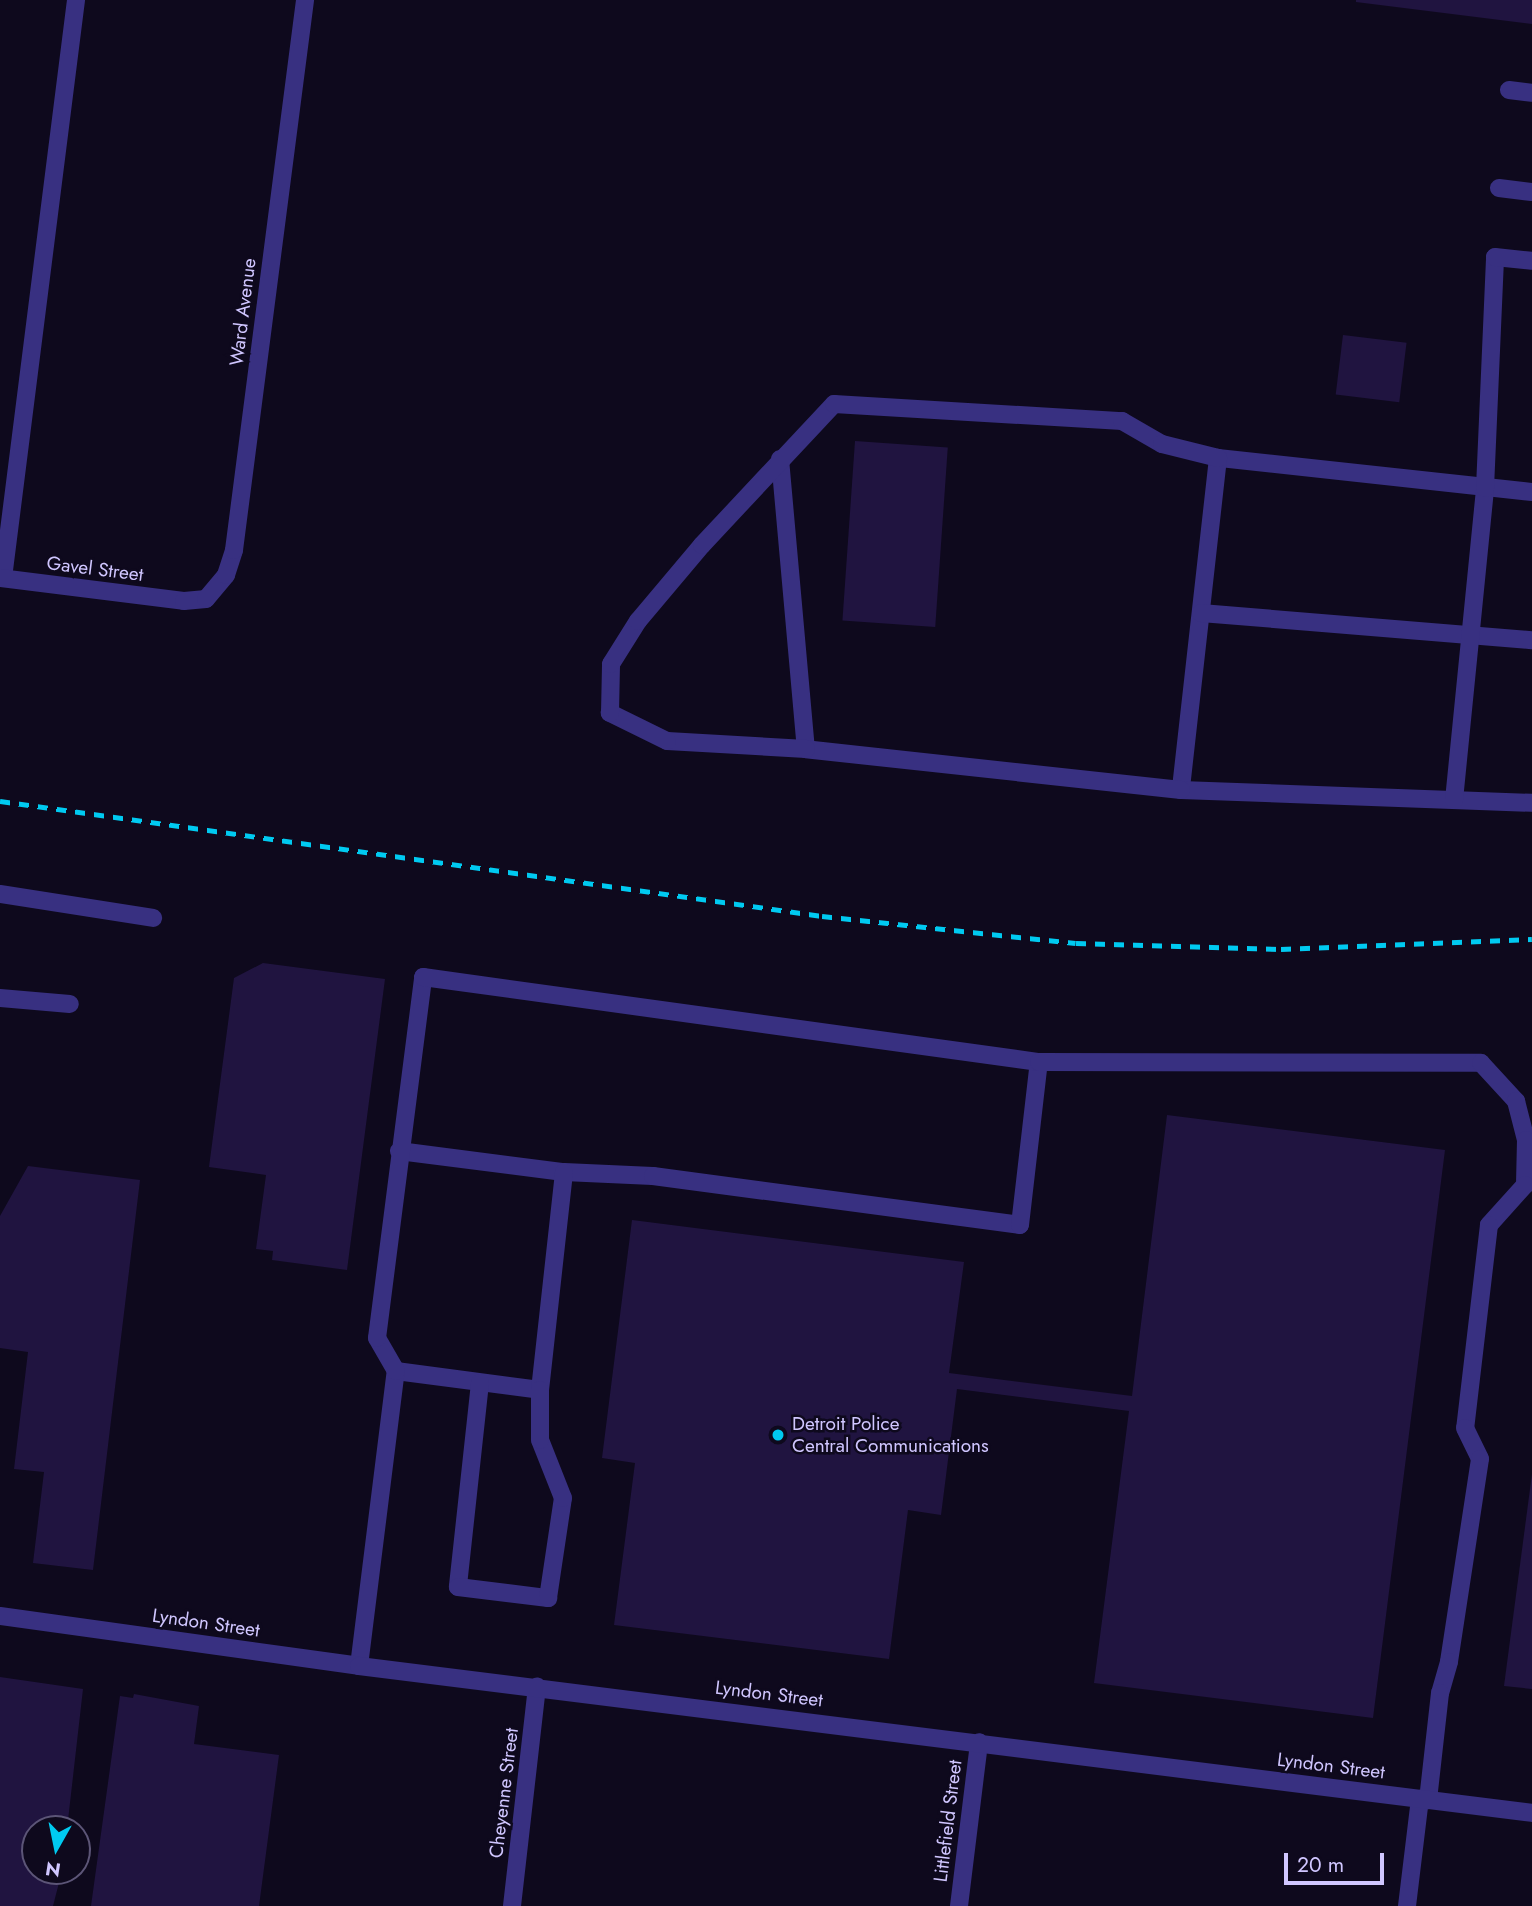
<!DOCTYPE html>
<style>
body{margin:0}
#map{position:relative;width:1532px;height:1906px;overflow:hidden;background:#0e091d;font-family:Jost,sans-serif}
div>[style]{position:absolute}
.building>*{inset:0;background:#201440;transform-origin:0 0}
.service>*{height:18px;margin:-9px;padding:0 9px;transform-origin:9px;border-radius:9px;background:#383081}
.minor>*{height:18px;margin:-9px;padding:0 9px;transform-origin:9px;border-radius:9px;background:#383081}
.tertiary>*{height:18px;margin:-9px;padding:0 9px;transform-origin:9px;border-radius:9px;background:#383081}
.rail>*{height:5px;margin-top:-2.5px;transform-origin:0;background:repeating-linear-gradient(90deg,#00caf1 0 10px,transparent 0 19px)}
.dots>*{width:19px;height:19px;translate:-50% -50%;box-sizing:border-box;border:4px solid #0e091d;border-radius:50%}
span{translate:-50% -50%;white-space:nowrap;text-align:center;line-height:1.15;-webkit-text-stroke:5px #0e091d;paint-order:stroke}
.street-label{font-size:19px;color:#d0c6ff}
.poi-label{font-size:19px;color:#d0c6ff}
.left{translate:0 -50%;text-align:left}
.north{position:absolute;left:21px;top:1815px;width:70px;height:70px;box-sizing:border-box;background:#0e091d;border:2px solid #5c5577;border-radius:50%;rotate:189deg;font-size:19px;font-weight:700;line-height:28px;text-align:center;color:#d0c6ff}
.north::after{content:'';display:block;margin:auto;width:24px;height:32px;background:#00caf1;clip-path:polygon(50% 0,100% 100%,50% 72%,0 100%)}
.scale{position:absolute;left:1284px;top:1853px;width:100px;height:32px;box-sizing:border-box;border:4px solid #d0c6ff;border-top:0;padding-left:9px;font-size:21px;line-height:24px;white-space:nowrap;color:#d0c6ff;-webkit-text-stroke:5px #0e091d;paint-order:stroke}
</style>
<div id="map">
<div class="building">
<i style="clip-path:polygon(1356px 0,1532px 0,1532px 24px,1356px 2px)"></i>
<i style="left:1343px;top:335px;width:64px;height:60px;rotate:7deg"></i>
<i style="left:855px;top:441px;width:93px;height:180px;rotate:4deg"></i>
<i style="clip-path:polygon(263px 963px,385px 979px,347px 1270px,272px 1260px,273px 1251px,256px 1249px,266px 1175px,209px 1167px,234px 978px)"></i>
<i style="clip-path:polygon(1167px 1115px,1445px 1150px,1373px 1718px,1094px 1683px,1129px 1411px,957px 1389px,941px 1515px,908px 1510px,889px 1659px,614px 1625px,635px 1463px,602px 1458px,632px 1220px,964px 1262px,949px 1373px,1132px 1396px)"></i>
<i style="clip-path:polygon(28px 1166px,140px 1180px,93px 1570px,33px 1563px,44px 1472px,14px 1469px,28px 1352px,0 1348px,0 1216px)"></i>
<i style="clip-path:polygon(1532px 1474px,1532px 1689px,1504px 1686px)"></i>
<i style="clip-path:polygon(0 1677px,83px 1689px,67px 1829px,35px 1829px,35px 1871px,62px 1871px,53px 1906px,0 1906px)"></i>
<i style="clip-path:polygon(134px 1694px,199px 1706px,194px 1744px,279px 1755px,259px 1906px,91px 1906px,120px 1696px,133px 1698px)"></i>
</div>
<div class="service">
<i style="left:1509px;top:90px;width:23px;rotate:7deg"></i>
<i style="left:1499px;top:188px;width:33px;rotate:7deg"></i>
<i style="left:780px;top:459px;width:291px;rotate:84.9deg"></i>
<i style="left:1532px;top:492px;width:316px;rotate:-173.8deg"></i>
<i style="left:1218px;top:458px;width:334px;rotate:96.4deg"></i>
<i style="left:1181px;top:790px;width:351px;rotate:2.1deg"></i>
<i style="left:3px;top:578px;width:583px;rotate:-82.8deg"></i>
<i style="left:1201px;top:613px;width:332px;rotate:4.7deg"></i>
<i style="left:1181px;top:790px;width:377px;rotate:-173.8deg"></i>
<i style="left:806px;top:749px;width:139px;rotate:-176.7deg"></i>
<i style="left:667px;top:741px;width:64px;rotate:-153.8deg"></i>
<i style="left:610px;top:713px;width:49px;rotate:-88.8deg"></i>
<i style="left:611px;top:664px;width:51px;rotate:-57.9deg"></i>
<i style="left:638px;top:621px;width:99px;rotate:-49.9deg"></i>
<i style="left:702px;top:545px;width:193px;rotate:-46.9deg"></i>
<i style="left:834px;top:404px;width:289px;rotate:3.4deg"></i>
<i style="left:1122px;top:421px;width:46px;rotate:29.9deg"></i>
<i style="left:1162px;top:444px;width:58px;rotate:14deg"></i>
<i style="left:1454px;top:800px;width:314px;rotate:-84.3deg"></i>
<i style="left:1485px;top:488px;width:231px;rotate:-87.5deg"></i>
<i style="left:1495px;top:257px;width:37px;rotate:6deg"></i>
<i style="left:0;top:894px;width:155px;rotate:8.9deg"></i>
<i style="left:0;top:998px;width:70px;rotate:4.9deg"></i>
<i style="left:399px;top:1151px;width:166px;rotate:7.3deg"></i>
<i style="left:564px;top:1172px;width:89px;rotate:2.6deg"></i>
<i style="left:653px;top:1176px;width:370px;rotate:7.6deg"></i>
<i style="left:1020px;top:1225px;width:164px;rotate:-83.4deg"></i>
<i style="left:396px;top:1371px;width:145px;rotate:7.5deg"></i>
<i style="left:540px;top:1390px;width:219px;rotate:-83.7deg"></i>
<i style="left:480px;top:1383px;width:205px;rotate:96.2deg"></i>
<i style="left:458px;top:1587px;width:91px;rotate:7deg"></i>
<i style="left:548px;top:1598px;width:101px;rotate:-81.5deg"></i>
<i style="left:563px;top:1498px;width:62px;rotate:-111.6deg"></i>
<i style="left:540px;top:1440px;width:50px;rotate:-90deg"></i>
<i style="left:359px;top:1666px;width:297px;rotate:-82.9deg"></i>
<i style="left:396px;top:1371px;width:38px;rotate:-120deg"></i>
<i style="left:377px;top:1338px;width:364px;rotate:-82.7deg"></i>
<i style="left:423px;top:977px;width:622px;rotate:7.86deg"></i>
<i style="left:1039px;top:1062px;width:442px;rotate:0.1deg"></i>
<i style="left:1481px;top:1063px;width:52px;rotate:47.4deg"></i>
<i style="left:1516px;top:1101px;width:40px;rotate:75.6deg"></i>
<i style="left:1526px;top:1140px;width:45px;rotate:91.3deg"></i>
<i style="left:1525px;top:1185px;width:54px;rotate:132deg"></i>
<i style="left:1489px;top:1225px;width:204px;rotate:96.7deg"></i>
<i style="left:1465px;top:1428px;width:34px;rotate:64deg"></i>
<i style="left:1480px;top:1459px;width:205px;rotate:98.7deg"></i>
<i style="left:1449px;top:1662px;width:32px;rotate:106deg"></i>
<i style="left:1440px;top:1693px;width:108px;rotate:96.4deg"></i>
</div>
<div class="minor">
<i style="left:0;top:578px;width:185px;rotate:7.1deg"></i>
<i style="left:184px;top:601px;width:22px;rotate:-5deg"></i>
<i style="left:206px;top:599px;width:31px;rotate:-50deg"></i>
<i style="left:226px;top:575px;width:26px;rotate:-72deg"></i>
<i style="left:234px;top:550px;width:555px;rotate:-82.64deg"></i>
<i style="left:512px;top:1906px;width:221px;rotate:-83.5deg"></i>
<i style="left:959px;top:1906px;width:165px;rotate:-83deg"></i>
<i style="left:1407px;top:1906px;width:108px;rotate:-83.1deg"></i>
</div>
<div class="tertiary">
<i style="left:0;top:1616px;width:362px;rotate:7.9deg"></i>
<i style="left:359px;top:1666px;width:1182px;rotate:7.14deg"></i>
</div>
<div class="rail">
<i style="left:0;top:801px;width:830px;rotate:7.96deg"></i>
<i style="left:822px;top:916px;width:255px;rotate:6.1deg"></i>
<i style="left:1076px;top:943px;width:205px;rotate:1.7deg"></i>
<i style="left:1281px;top:949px;width:251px;rotate:-2.3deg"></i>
</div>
<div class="dots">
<i style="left:778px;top:1435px;background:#00caf1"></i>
</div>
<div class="street-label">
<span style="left:243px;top:312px;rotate:-83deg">Ward Avenue</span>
<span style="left:95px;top:569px;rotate:7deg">Gavel Street</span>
<span style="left:206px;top:1623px;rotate:8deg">Lyndon Street</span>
<span style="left:769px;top:1694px;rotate:7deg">Lyndon Street</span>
<span style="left:1331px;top:1766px;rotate:7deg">Lyndon Street</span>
<span style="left:504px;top:1793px;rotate:-83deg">Cheyenne Street</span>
<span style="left:948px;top:1821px;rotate:-83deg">Littlefield Street</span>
</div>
<div class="poi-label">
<span class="left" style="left:792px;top:1435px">Detroit Police<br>Central Communications</span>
</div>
<div class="north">N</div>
<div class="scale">20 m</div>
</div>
